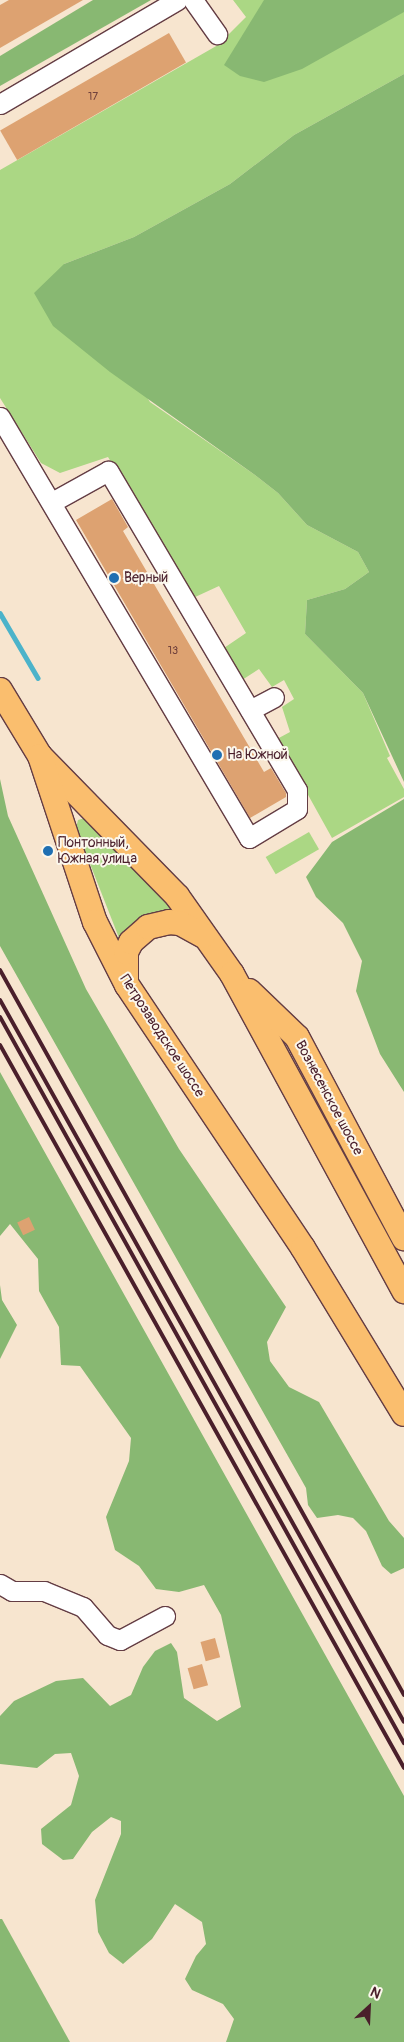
<!DOCTYPE html>
<meta charset="utf-8">
<style>
body{margin:0}
#map{position:relative;width:404px;height:2042px;overflow:hidden;background:#f7e5cf;font-family:Pangolin,sans-serif}
div>[style]{position:absolute}
.green>*{inset:0;background:#abd784;transform-origin:0 0}
.forest>*{inset:0;background:#88b872}
.stream>*{height:4.5px;margin:-2.25px;padding:0 2.25px;transform-origin:2.25px;border-radius:2.25px;background:#4cb3ca}
.building>*{inset:0;background:#dda271;transform-origin:0 0}
.roads{filter:drop-shadow(1px 0 #643d44) drop-shadow(-1px 0 #643d44) drop-shadow(0 1px #643d44) drop-shadow(0 -1px #643d44)}
.minor>*{height:19px;margin:-9.5px;padding:0 9.5px;transform-origin:9.5px;border-radius:9.5px;background:#fff}
.major>*{height:24px;margin:-12px;padding:0 12px;transform-origin:12px;border-radius:12px;background:#fabe6e}
.rail>*{height:4px;margin:-2px;padding:0 2px;transform-origin:2px;border-radius:2px;background:#4a1f2b}
.dots>*{width:14px;height:14px;translate:-50% -50%;box-sizing:border-box;border:2px solid #fbf7ec;border-radius:50%}
span{translate:-50% -50%;white-space:nowrap;text-align:center;line-height:1.15;-webkit-text-stroke:4px #fbf7ec;paint-order:stroke}
.number-label{font-size:11px;color:#6f403c}
.number-label span{-webkit-text-stroke-width:0}
.poi-label{font-size:14px;color:#4a1f2b}
.left{translate:0 -50%;text-align:left}
.street-label{font-size:14px;color:#4a1f2b}
.north{position:absolute;left:344px;top:1982px;width:50px;height:50px;-webkit-text-stroke:4px #fbf7ec;paint-order:stroke;rotate:25deg;font-size:14px;font-weight:700;line-height:20px;text-align:center;color:#4a1f2b}
.north::after{content:'';display:block;margin:auto;width:18px;height:22px;background:#4a1f2b;clip-path:polygon(50% 0,100% 100%,50% 72%,0 100%)}
</style>
<div id="map">
<div class="green">
<i style="clip-path:polygon(233px 0,404px 0,404px 74px,294px 135px,230px 184px,134px 237px,64px 264px,150px 402px,255px 475px,278px 493px,307px 525px,358px 552px,369px 572px,345px 589px,307px 600px,305px 634px,363px 693px,390px 756px,387px 758px,404px 789px,404px 797px,332px 838px,277px 739px,290px 732px,282px 707px,294px 699px,284px 680px,272px 687px,259px 669px,242px 680px,224px 648px,246px 633px,219px 586px,193px 598px,108px 457px,60px 473px,41px 463px,0 398px,0 170px,218px 45px,246px 17px)"></i>
<i style="clip-path:polygon(85px 818px,175px 911px,121px 943px,76px 828px,78px 820px)"></i>
<i style="left:309px;top:832px;width:20px;height:50px;rotate:60deg"></i>
</div>
<div class="forest">
<i style="clip-path:polygon(93px 0,151px 0,0 86px,0 56px)"></i>
<i style="clip-path:polygon(264px 0,404px 0,404px 12px,302px 69px,264px 82px,240px 76px,224px 65px)"></i>
<i style="clip-path:polygon(404px 74px,404px 782px,363px 693px,305px 634px,307px 600px,345px 589px,369px 572px,358px 552px,307px 525px,278px 493px,255px 475px,110px 372px,53px 326px,34px 293px,64px 264px,134px 237px,230px 184px,294px 135px)"></i>
<i style="clip-path:polygon(0 779px,8px 816px,86px 989px,179px 1149px,286px 1307px,267px 1342px,270px 1361px,289px 1387px,319px 1402px,389px 1521px,404px 1538px,404px 1568px,391px 1574px,382px 1566px,366px 1531px,353px 1518px,338px 1515px,317px 1518px,308px 1505px,306px 1488px,0 946px)"></i>
<i style="clip-path:polygon(404px 799px,404px 1092px,380px 1054px,356px 991px,362px 961px,343px 923px,316px 897px,306px 877px,332px 842px)"></i>
<i style="clip-path:polygon(0 1072px,404px 1796px,404px 2042px,226px 2042px,234px 2019px,223px 2004px,192px 1990px,185px 1979px,196px 1956px,206px 1944px,202px 1922px,175px 1904px,152px 1939px,123px 1964px,109px 1953px,98px 1932px,95px 1900px,121px 1834px,121px 1821px,111px 1817px,92px 1832px,73px 1859px,63px 1860px,42px 1844px,41px 1829px,71px 1805px,79px 1776px,71px 1753px,55px 1754px,37px 1768px,0 1764px,0 1716px,14px 1701px,56px 1681px,83px 1678px,110px 1706px,131px 1695px,143px 1667px,155px 1651px,171px 1643px,177px 1652px,184px 1698px,217px 1721px,241px 1707px,221px 1615px,204px 1585px,179px 1592px,156px 1589px,139px 1566px,115px 1550px,106px 1517px,129px 1461px,131px 1438px,80px 1366px,61px 1365px,59px 1327px,39px 1291px,38px 1259px,10px 1224px,0 1236px)"></i>
<i style="clip-path:polygon(0 1285px,2px 1300px,17px 1325px,0 1359px)"></i>
<i style="clip-path:polygon(0 1919px,2px 1919px,70px 2042px,0 2042px)"></i>
</div>
<div class="stream">
<i style="left:0;top:613px;width:75px;rotate:59.7deg"></i>
</div>
<div class="building">
<i style="clip-path:polygon(9px 0,83px 0,0 48px,0 5px)"></i>
<i style="left:169px;top:33px;width:34px;height:195px;rotate:60deg"></i>
<i style="clip-path:polygon(112px 499px,128px 527px,123px 531px,264px 772px,271px 768px,286px 793px,286px 797px,250px 818px,76px 520px)"></i>
<i style="left:29px;top:1217px;width:14px;height:13px;rotate:65deg"></i>
<i style="left:215px;top:1638px;width:20px;height:15px;rotate:75deg"></i>
<i style="left:202px;top:1664px;width:22px;height:15px;rotate:74deg"></i>
</div>
<div class="roads">
<div class="minor">
<i style="left:193px;top:0;width:42px;rotate:54.8deg"></i>
<i style="left:0;top:104px;width:205px;rotate:-30.4deg"></i>
<i style="left:0;top:417px;width:489px;rotate:59.4deg"></i>
<i style="left:249px;top:838px;width:56px;rotate:-31.1deg"></i>
<i style="left:297px;top:809px;width:19px;rotate:-90deg"></i>
<i style="left:297px;top:790px;width:371px;rotate:-120.6deg"></i>
<i style="left:108px;top:471px;width:64px;rotate:151deg"></i>
<i style="left:250px;top:710px;width:27px;rotate:-28deg"></i>
<i style="left:0;top:1584px;width:14px;rotate:30deg"></i>
<i style="left:12px;top:1591px;width:32px"></i>
<i style="left:44px;top:1591px;width:42px;rotate:22.3deg"></i>
<i style="left:83px;top:1607px;width:37px;rotate:49deg"></i>
<i style="left:107px;top:1635px;width:14px;rotate:21deg"></i>
<i style="left:120px;top:1640px;width:51px;rotate:-28.1deg"></i>
</div>
<div class="major">
<i style="left:0;top:690px;width:77px;rotate:58.8deg"></i>
<i style="left:40px;top:756px;width:196px;rotate:45.6deg"></i>
<i style="left:177px;top:896px;width:95px;rotate:54.8deg"></i>
<i style="left:232px;top:974px;width:361px;rotate:61.5deg"></i>
<i style="left:40px;top:756px;width:175px;rotate:71.7deg"></i>
<i style="left:95px;top:922px;width:71px;rotate:63.1deg"></i>
<i style="left:127px;top:985px;width:316px;rotate:56.2deg"></i>
<i style="left:303px;top:1248px;width:194px;rotate:58.7deg"></i>
<i style="left:126px;top:982px;width:30px;rotate:-90deg"></i>
<i style="left:126px;top:952px;width:11px;rotate:-63deg"></i>
<i style="left:131px;top:942px;width:23px;rotate:-41deg"></i>
<i style="left:148px;top:927px;width:22px;rotate:-13deg"></i>
<i style="left:169px;top:922px;width:11px;rotate:5deg"></i>
<i style="left:180px;top:923px;width:26px;rotate:29deg"></i>
<i style="left:249px;top:991px;width:66px;rotate:43.8deg"></i>
<i style="left:297px;top:1037px;width:228px;rotate:62deg"></i>
</div>
</div>
<div class="rail">
<i style="left:0;top:970px;width:830px;rotate:60.87deg"></i>
<i style="left:0;top:1000px;width:827px;rotate:60.77deg"></i>
<i style="left:0;top:1017px;width:831px;rotate:60.91deg"></i>
<i style="left:0;top:1045px;width:828px;rotate:60.8deg"></i>
</div>
<div class="dots">
<i style="left:114px;top:578px;background:#1f6fb2"></i>
<i style="left:217px;top:755px;background:#1f6fb2"></i>
<i style="left:48px;top:851px;background:#1f6fb2"></i>
</div>
<div class="number-label">
<span style="left:93px;top:97px">17</span>
<span style="left:173px;top:651px">13</span>
</div>
<div class="poi-label">
<span class="left" style="left:124px;top:578px">Верный</span>
<span class="left" style="left:227px;top:755px">На Южной</span>
<span class="left" style="left:58px;top:851px">Понтонный,<br>Южная улица</span>
</div>
<div class="street-label">
<span style="left:162px;top:1036px;rotate:57deg">Петрозаводское шоссе</span>
<span style="left:329px;top:1098px;rotate:62deg">Вознесенское шоссе</span>
</div>
<div class="north">N</div>
</div>
